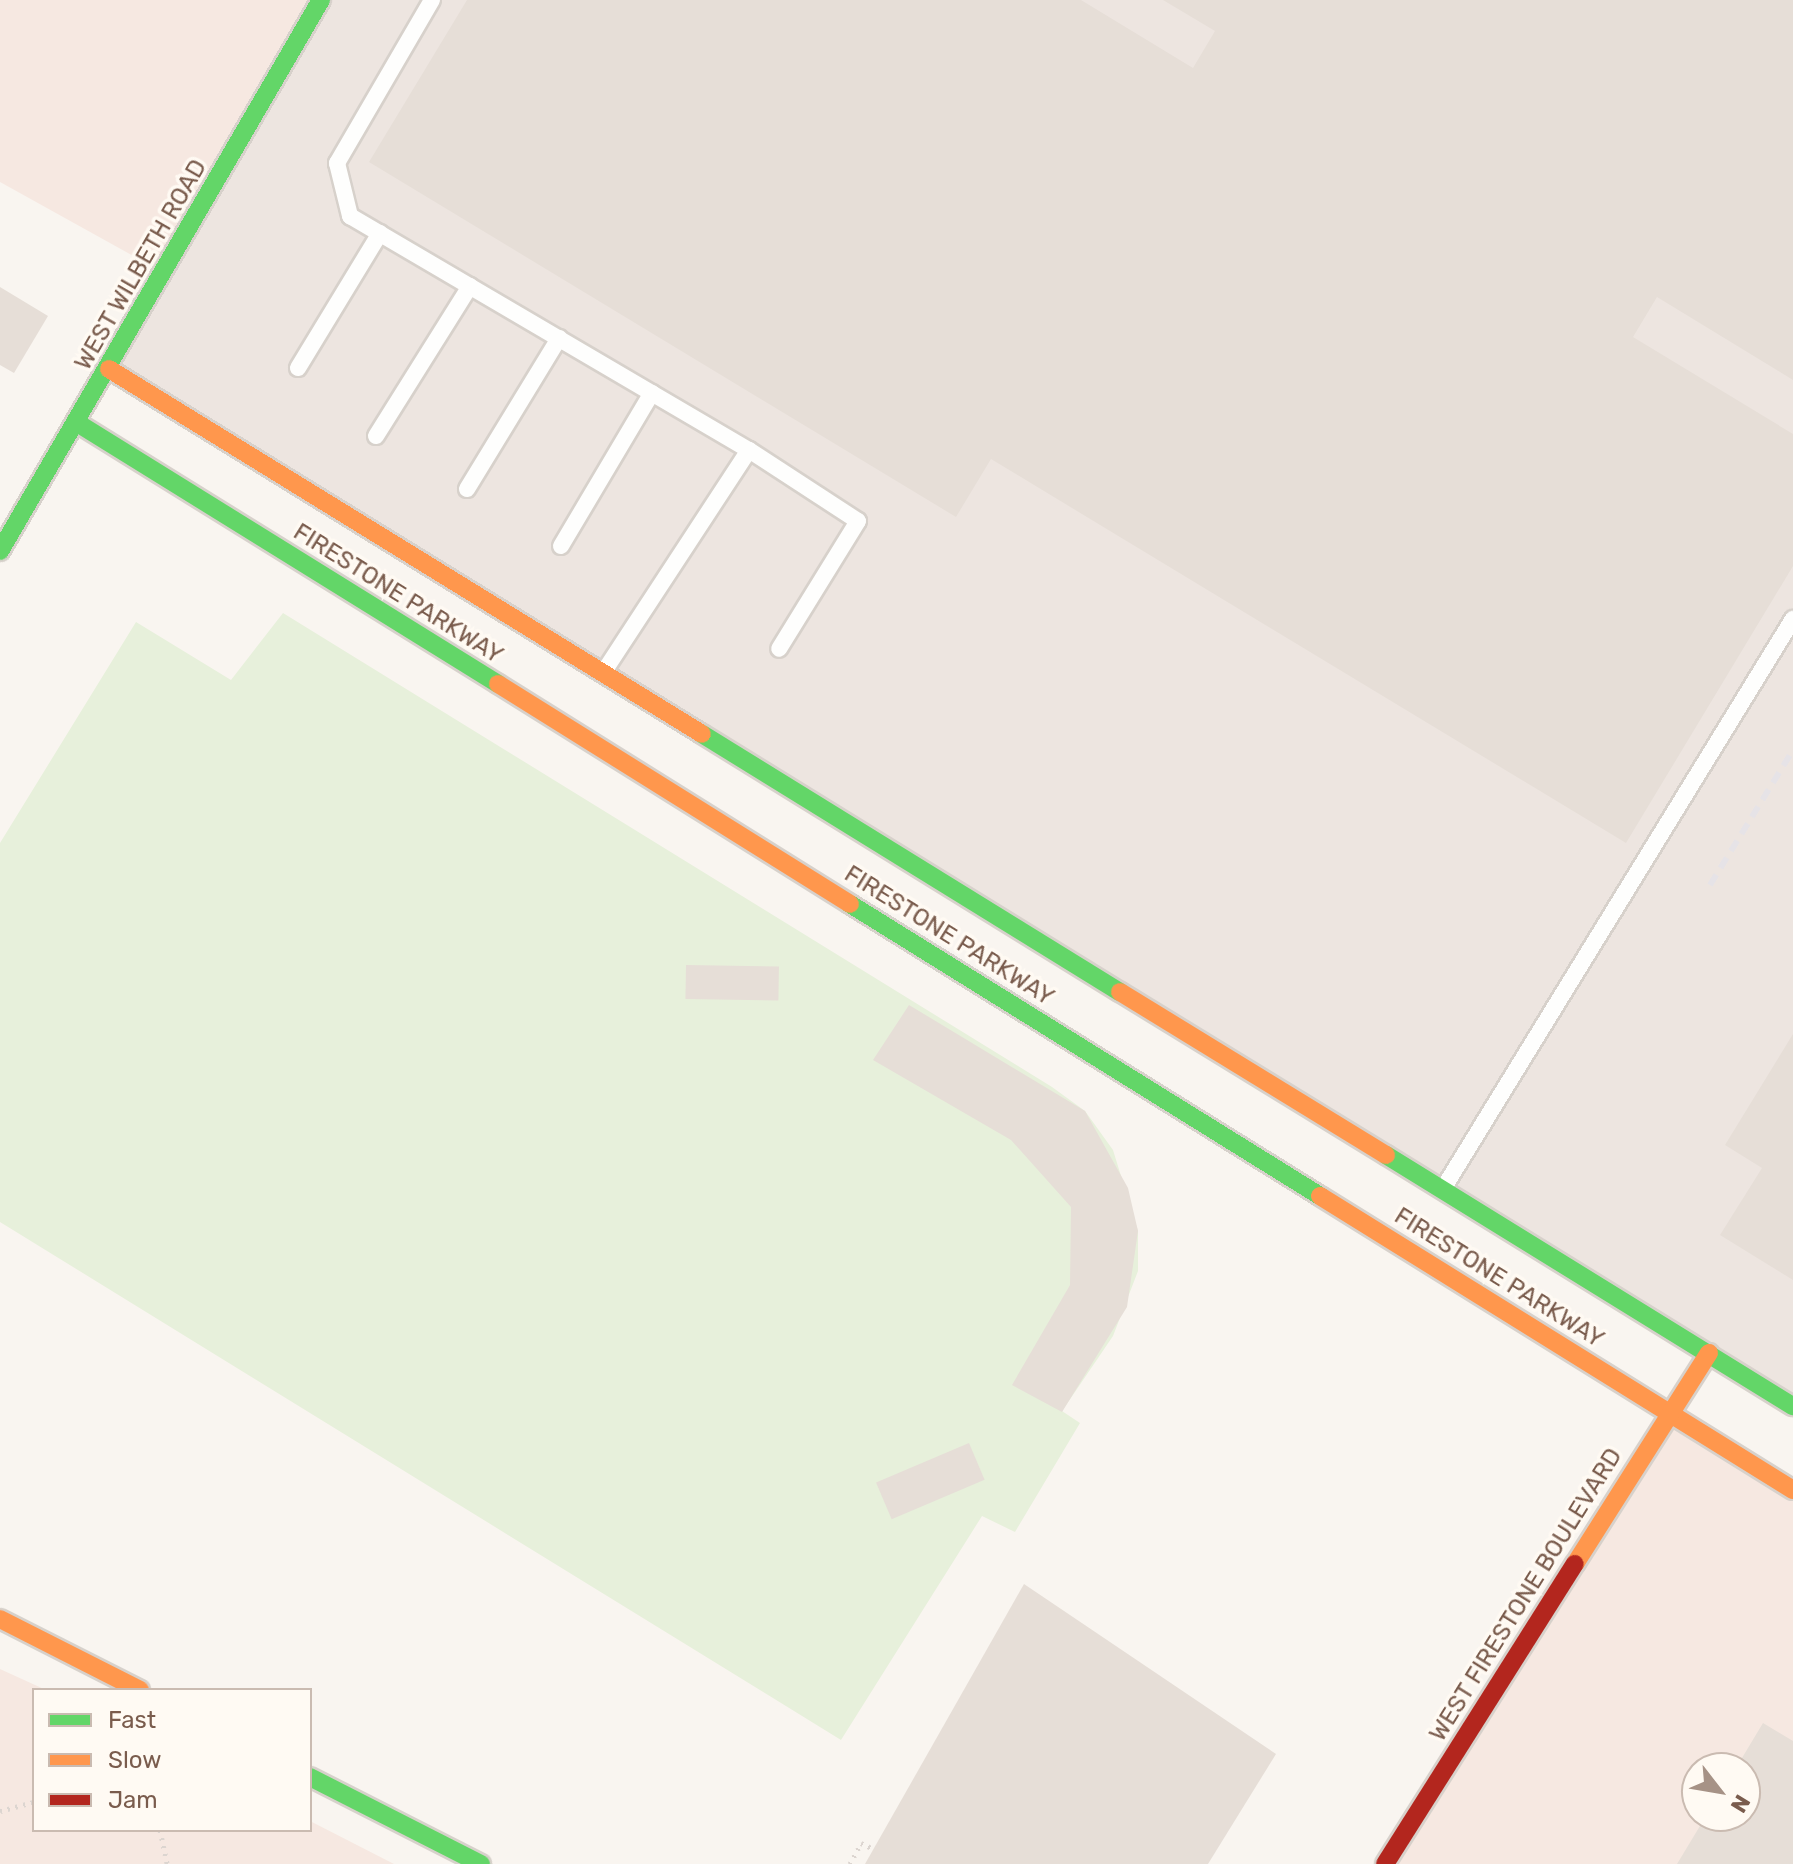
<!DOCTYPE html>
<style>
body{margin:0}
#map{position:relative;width:1793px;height:1864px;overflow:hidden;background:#f9f5f0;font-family:Rubik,sans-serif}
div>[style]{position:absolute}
.commercial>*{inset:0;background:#f6e8e1}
.industrial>*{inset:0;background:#ede5e0}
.green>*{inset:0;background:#e7f0db}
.building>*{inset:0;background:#e6ded7;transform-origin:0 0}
.path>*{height:5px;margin-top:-2.5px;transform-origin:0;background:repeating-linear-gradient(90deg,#dcd5d0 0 2px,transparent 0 8px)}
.roads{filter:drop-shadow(2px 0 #d7d1cb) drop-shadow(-2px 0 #d7d1cb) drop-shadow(0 2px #d7d1cb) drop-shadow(0 -2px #d7d1cb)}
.lane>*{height:16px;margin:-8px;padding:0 8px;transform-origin:8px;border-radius:8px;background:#fefefd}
.fast>*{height:18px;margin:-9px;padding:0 9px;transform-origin:9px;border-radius:9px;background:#63d668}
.slow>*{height:18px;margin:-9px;padding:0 9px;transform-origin:9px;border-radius:9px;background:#ff974d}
.jam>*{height:18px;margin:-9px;padding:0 9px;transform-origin:9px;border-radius:9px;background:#b3261e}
.rail>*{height:6px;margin-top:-3px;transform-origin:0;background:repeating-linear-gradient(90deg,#e6e3e7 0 12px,transparent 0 20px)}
span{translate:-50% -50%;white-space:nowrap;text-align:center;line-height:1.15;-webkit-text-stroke:7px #fffaf3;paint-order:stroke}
.street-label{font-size:24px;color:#7a5c4d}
.legend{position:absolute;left:32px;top:1688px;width:280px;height:144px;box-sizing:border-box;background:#fffaf3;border:2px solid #cabbb1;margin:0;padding:10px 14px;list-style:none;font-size:24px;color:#7a5c4d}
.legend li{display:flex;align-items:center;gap:16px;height:40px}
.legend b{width:40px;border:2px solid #cabbb1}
.north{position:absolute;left:1681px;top:1752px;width:80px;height:80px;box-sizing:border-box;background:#fffaf3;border:2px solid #cabbb1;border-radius:50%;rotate:121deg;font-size:22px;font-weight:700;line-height:32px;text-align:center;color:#7a5c4d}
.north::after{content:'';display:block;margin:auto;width:28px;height:36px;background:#a69286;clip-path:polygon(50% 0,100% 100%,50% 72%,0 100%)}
</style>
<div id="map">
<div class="commercial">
<i style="clip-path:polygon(0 0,321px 0,164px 273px,0 182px)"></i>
<i style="clip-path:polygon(evenodd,1670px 1413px,1793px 1490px,1793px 1864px,1385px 1864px,1670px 1413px,1697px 1768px,1745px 1768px,1745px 1816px,1697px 1816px,1697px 1768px)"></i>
<i style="clip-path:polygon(0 1669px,46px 1690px,34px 1690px,34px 1830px,310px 1830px,310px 1821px,394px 1864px,0 1864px)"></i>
</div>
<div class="industrial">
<i style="clip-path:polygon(329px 0,1793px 0,1793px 1406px,109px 369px)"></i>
</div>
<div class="green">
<i style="clip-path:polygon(283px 613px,1052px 1087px,1085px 1111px,1113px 1150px,1138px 1231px,1138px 1271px,1113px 1336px,1062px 1411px,1080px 1423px,1015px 1532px,982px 1516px,841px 1740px,0 1222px,0 843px,136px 622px,231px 680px)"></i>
</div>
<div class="building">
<i style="clip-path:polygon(467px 0,1081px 0,1193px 68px,1215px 31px,1163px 0,1793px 0,1793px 380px,1657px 297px,1633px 337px,1793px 434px,1793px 566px,1626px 843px,991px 459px,956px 517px,369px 162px)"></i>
<i style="clip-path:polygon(0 287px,48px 316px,14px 373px,0 365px)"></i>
<i style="left:686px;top:965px;width:93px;height:34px;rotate:1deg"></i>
<i style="clip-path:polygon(909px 1005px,1085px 1111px,1128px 1188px,1138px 1231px,1127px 1307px,1062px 1412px,1012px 1385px,1070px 1285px,1071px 1207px,1011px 1140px,873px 1060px)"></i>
<i style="clip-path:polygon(1793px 1034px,1793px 1280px,1720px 1235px,1762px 1168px,1725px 1145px)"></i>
<i style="left:969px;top:1443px;width:40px;height:101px;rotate:67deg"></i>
<i style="clip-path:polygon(1024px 1584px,1276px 1754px,1208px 1864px,865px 1864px)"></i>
<i style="clip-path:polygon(1763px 1723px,1793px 1741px,1793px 1864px,1677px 1864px,1706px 1816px,1745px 1816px,1745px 1768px,1736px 1768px)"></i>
</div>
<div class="path">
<i style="left:0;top:1811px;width:35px;rotate:-15deg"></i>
<i style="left:160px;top:1830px;width:35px;rotate:78deg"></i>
<i style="left:850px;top:1864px;width:24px;rotate:-62deg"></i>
<i style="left:861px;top:1843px;width:14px;rotate:25deg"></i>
</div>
<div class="roads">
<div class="lane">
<i style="left:432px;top:0;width:189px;rotate:120.2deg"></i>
<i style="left:337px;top:163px;width:55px;rotate:76.2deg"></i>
<i style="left:350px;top:216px;width:463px;rotate:30.4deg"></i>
<i style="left:749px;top:450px;width:265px;rotate:123.2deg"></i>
<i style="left:298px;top:368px;width:158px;rotate:-58.7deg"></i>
<i style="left:376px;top:436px;width:177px;rotate:-57.9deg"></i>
<i style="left:749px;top:450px;width:130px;rotate:33.1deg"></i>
<i style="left:858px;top:521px;width:150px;rotate:121.7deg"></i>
<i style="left:467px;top:489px;width:177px;rotate:-58.6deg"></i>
<i style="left:561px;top:546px;width:178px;rotate:-59.3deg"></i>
<i style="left:1443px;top:1189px;width:669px;rotate:-58.45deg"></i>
</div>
<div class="fast">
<i style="left:79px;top:424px;width:493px;rotate:31.8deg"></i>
<i style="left:0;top:551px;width:638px;rotate:-59.78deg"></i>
<i style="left:702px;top:734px;width:491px;rotate:31.7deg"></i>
<i style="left:850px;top:904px;width:553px;rotate:31.85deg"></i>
<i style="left:1386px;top:1155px;width:478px;rotate:31.7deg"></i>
<i style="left:310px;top:1777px;width:192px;rotate:27deg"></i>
</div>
<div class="slow">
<i style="left:109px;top:369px;width:696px;rotate:31.61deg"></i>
<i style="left:498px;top:684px;width:415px;rotate:32deg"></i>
<i style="left:1120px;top:992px;width:312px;rotate:31.5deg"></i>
<i style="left:1320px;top:1196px;width:557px;rotate:31.86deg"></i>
<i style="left:1575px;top:1564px;width:250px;rotate:-57.6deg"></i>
<i style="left:0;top:1619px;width:157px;rotate:26.9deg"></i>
</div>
<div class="jam">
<i style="left:1385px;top:1864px;width:355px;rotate:-57.7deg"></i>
</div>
</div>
<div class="rail">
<i style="left:1710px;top:885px;width:158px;rotate:-58.4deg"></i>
</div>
<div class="street-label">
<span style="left:141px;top:265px;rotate:-60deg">WEST WILBETH ROAD</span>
<span style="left:398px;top:594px;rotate:32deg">FIRESTONE PARKWAY</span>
<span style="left:949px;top:936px;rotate:32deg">FIRESTONE PARKWAY</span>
<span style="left:1499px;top:1278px;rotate:32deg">FIRESTONE PARKWAY</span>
<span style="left:1526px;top:1595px;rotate:-58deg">WEST FIRESTONE BOULEVARD</span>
</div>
<ul class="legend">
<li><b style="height:10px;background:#63d668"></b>Fast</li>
<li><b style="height:10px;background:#ff974d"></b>Slow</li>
<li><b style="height:10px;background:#b3261e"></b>Jam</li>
</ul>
<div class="north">N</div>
</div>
